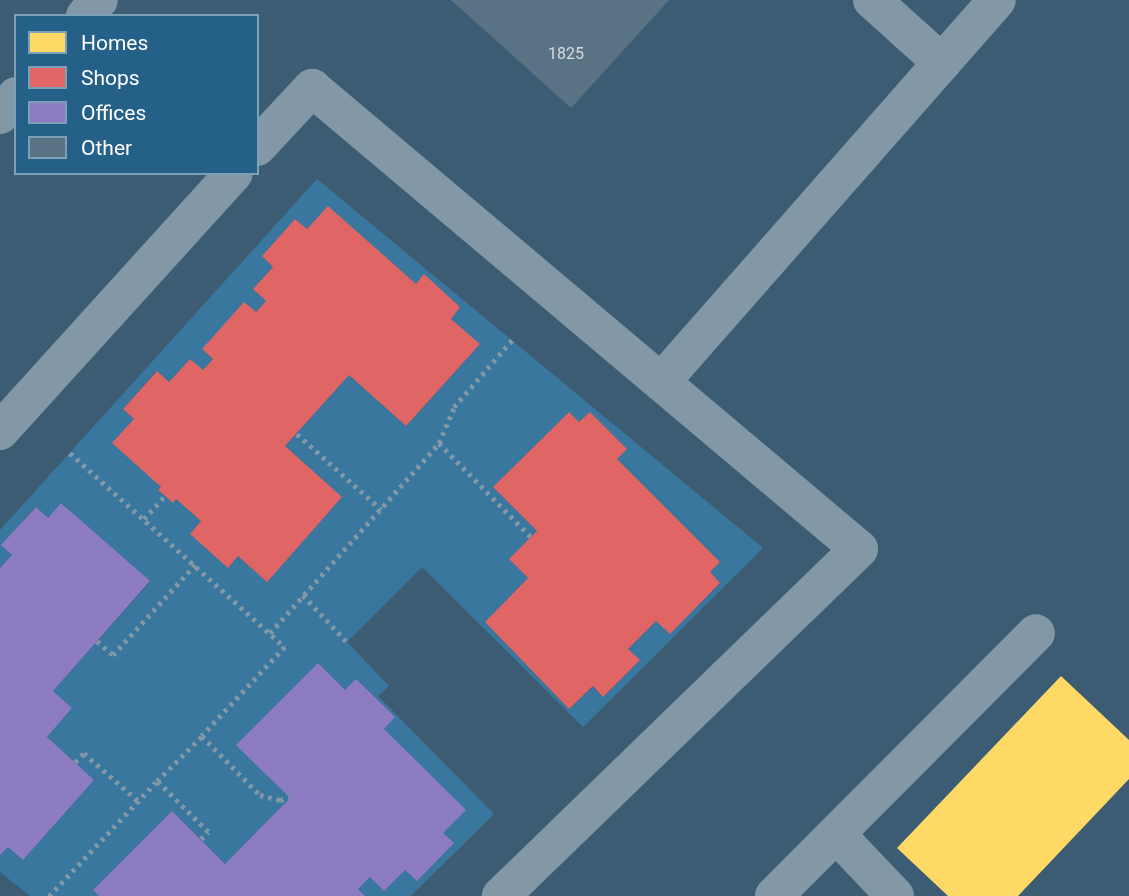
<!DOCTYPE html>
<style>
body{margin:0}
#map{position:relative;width:1129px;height:896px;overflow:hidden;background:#3b5c72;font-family:Roboto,sans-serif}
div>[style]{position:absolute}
.green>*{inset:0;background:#3a779e}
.homes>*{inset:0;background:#ffd966}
.shops>*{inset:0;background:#e06666}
.offices>*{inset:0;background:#8e7cc3}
.building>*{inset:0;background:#597384}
.path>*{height:4.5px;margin-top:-2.25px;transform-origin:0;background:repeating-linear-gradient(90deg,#8298a7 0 3.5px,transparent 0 8.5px)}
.minor>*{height:38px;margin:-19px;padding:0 19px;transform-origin:19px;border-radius:19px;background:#8298a7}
span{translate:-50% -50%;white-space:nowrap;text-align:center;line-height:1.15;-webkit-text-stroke:7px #256088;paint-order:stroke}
.number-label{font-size:16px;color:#d6dce0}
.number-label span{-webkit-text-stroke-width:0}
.legend{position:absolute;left:14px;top:14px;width:245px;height:161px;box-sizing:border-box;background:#256088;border:2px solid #7ca0b8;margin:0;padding:9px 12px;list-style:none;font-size:21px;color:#fff}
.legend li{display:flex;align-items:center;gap:14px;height:35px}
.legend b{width:35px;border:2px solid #7ca0b8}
</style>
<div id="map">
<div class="green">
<i style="clip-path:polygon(evenodd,317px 179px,763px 548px,583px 727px,422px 567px,347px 642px,389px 686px,378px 696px,494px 814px,411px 896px,365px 896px,358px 889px,370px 877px,385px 890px,405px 870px,417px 881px,453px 843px,443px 833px,384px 729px,394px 717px,345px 690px,318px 663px,237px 745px,290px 798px,225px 864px,172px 811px,93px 890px,99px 896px,30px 896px,0 872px,0 855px,8px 847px,23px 860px,94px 780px,47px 737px,72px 708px,53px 691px,150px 582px,62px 504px,48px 518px,35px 507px,2px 545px,12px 555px,0 568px,0 530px,317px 179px,295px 219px,307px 229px,416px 284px,424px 275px,460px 307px,451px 319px,480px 344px,406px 426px,349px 375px,285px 446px,342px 497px,267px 581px,238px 556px,229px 567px,190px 534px,201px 521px,176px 499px,173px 502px,158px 490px,161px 487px,134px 419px,123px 409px,156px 371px,169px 382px,190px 359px,203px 370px,213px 359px,202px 349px,256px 312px,266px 301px,253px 289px,273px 267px,262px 256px,295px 219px,317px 179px,569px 412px,579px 422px,590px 412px,627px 449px,617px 459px,720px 562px,710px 572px,720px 584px,670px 633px,656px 621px,628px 649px,639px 661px,603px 697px,593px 687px,569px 709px,485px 622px,528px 578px,509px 559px,537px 531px,493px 487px,569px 412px)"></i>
</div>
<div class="homes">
<i style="clip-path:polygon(1061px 676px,1129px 740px,1129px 779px,1018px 896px,948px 896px,897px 848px)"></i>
</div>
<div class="shops">
<i style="clip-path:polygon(328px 206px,416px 284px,424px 274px,460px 307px,451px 319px,480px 344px,406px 426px,349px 375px,285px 446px,342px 497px,267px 582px,238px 556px,228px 568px,190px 534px,201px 521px,176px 499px,173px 503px,165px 496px,158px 490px,161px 487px,112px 443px,134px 419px,123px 409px,157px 371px,169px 382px,190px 359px,203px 370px,213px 359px,202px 349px,244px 302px,256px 312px,266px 301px,253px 289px,273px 267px,262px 256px,295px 219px,307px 229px)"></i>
<i style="clip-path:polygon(569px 412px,579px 422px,590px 412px,627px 449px,617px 459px,720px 562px,710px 572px,720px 583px,670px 634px,656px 621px,628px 649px,640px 660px,603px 697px,593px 686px,569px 709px,485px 622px,528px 578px,509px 559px,537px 531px,493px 487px)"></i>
</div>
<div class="offices">
<i style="clip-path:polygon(61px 503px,150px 581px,53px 691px,72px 708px,47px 737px,94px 780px,23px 860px,8px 847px,0 855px,0 568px,12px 555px,1px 545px,36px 507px,48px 518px)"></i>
<i style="clip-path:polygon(318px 663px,345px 690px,356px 679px,395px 717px,384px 729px,466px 810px,443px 833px,454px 843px,417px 881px,405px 870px,384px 891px,370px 877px,358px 889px,365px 896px,99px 896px,93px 890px,172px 811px,225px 864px,290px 798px,236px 745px)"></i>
</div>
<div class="building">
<i style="clip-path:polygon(451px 0,669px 0,571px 108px)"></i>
</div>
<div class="path">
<i style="left:297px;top:434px;width:113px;rotate:41.8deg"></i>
<i style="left:439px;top:443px;width:132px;rotate:45.6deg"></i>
<i style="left:70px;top:453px;width:290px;rotate:42.1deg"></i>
<i style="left:285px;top:647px;width:122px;rotate:133deg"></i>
<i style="left:202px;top:736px;width:83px;rotate:45.5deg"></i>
<i style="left:260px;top:795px;width:21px;rotate:14deg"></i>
<i style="left:280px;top:800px;width:10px;rotate:-11deg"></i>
<i style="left:144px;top:519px;width:31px;rotate:-48deg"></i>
<i style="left:303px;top:595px;width:64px;rotate:46.9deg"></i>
<i style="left:270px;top:633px;width:254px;rotate:-48.3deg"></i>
<i style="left:439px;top:443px;width:39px;rotate:-67deg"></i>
<i style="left:454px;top:407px;width:89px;rotate:-49.1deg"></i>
<i style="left:97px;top:641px;width:21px;rotate:41deg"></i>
<i style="left:113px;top:655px;width:122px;rotate:-47.7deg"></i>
<i style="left:75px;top:762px;width:13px;rotate:-45deg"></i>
<i style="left:84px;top:753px;width:72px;rotate:41.6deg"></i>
<i style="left:201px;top:839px;width:10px;rotate:-45deg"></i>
<i style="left:208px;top:832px;width:72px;rotate:-135deg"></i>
<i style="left:157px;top:781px;width:64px;rotate:-45deg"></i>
<i style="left:49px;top:896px;width:158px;rotate:-46.8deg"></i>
</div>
<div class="minor">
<i style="left:872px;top:0;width:94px;rotate:42deg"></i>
<i style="left:85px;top:16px;width:21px;rotate:-49deg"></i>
<i style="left:0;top:115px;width:25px;rotate:-50deg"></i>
<i style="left:257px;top:147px;width:81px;rotate:-47deg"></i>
<i style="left:312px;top:88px;width:715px;rotate:40.12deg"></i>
<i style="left:859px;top:549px;width:499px;rotate:135.9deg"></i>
<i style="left:662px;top:381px;width:507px;rotate:-48.68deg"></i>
<i style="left:0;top:431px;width:348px;rotate:-47.8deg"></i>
<i style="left:837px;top:835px;width:84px;rotate:46.4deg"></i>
<i style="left:774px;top:896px;width:371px;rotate:-45.1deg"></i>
</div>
<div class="number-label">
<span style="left:566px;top:54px">1825</span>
</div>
<ul class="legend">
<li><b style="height:19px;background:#ffd966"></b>Homes</li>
<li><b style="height:19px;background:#e06666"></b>Shops</li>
<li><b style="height:19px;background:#8e7cc3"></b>Offices</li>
<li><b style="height:19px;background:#597384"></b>Other</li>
</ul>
</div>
